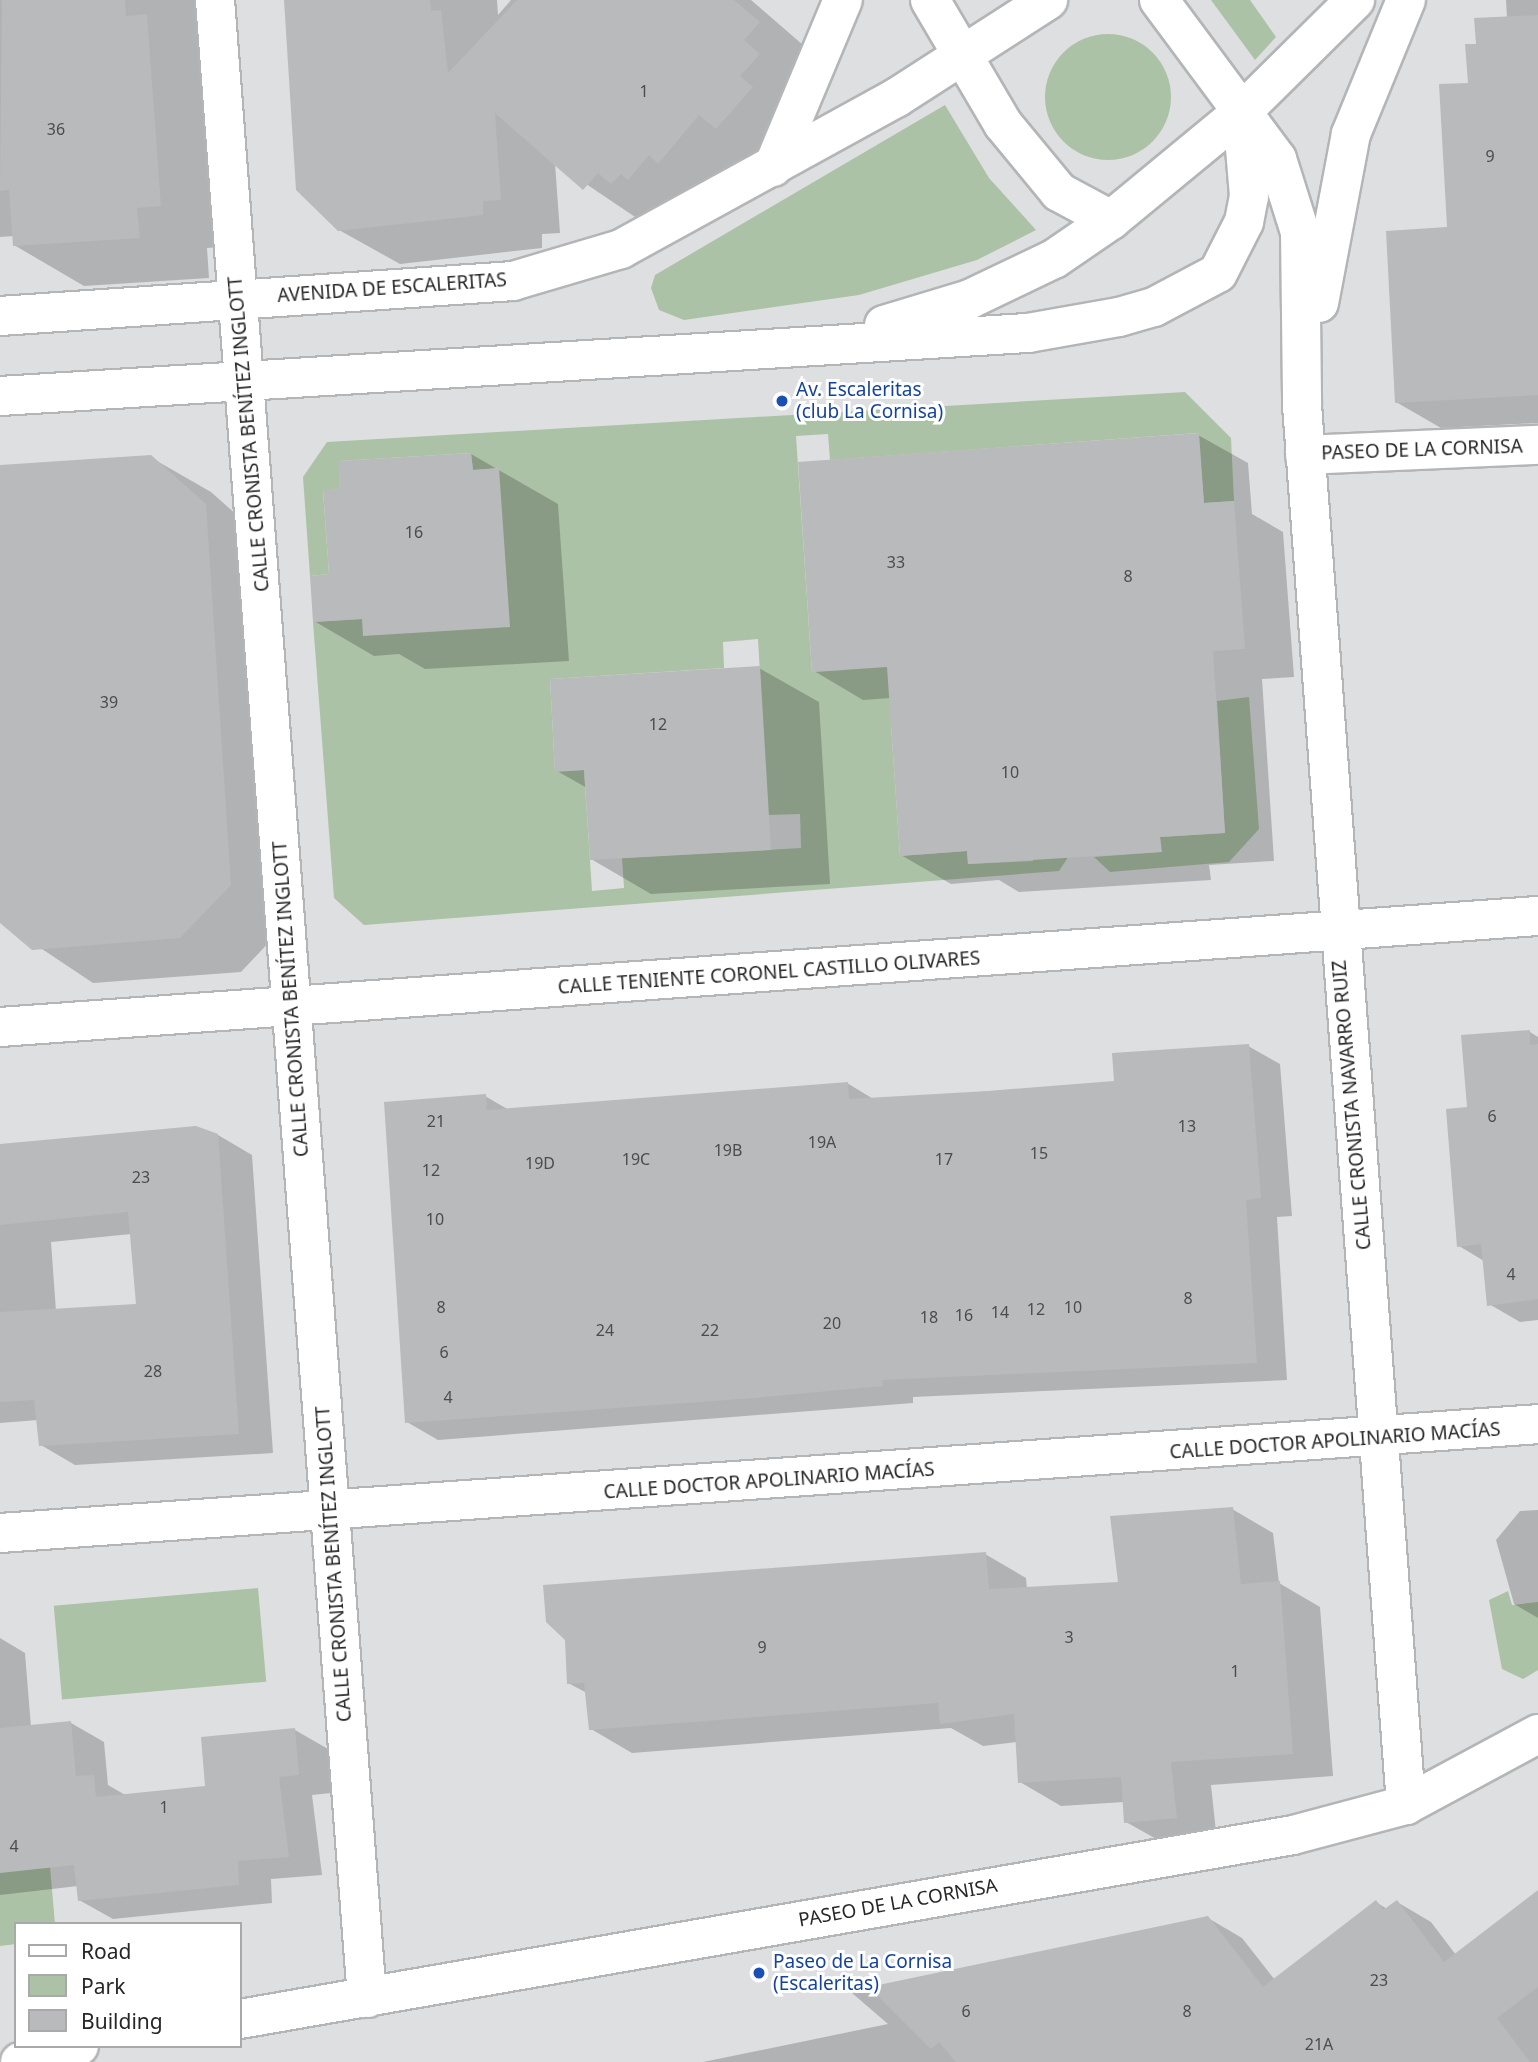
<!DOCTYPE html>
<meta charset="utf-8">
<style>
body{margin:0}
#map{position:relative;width:1538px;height:2062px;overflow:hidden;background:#dedfe1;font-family:"Noto Sans",sans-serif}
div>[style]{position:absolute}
.green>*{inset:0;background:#acc2a6;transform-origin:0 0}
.round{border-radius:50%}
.shadow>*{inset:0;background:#0003}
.building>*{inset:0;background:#b9babc}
.roads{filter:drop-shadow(2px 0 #b4b5b7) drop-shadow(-2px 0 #b4b5b7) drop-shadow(0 2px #b4b5b7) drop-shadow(0 -2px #b4b5b7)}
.street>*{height:38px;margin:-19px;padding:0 19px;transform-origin:19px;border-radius:19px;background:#fff}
.secondary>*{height:38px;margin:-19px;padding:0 19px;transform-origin:19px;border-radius:19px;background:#fff}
.dots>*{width:19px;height:19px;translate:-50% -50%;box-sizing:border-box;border:4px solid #fff;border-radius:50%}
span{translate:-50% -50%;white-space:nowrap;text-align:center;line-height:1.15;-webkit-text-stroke:6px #fff;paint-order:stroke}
.number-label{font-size:16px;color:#4c4c4d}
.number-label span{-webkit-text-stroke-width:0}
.street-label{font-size:19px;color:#272728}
.transit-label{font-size:19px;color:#164399}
.left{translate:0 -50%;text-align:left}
.legend{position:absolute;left:14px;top:1922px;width:228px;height:126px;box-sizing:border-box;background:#fff;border:2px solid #a9a9a9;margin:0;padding:9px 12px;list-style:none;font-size:21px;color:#272728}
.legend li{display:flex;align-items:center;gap:14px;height:35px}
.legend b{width:35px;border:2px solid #a9a9a9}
</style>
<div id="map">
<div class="green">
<i style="clip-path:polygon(1211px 0,1250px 0,1276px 37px,1255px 60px)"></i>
<i class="round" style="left:1045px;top:34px;width:126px;height:126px"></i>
<i style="clip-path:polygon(945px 105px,989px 178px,1036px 230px,977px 260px,859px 295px,684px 320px,659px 310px,651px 288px,655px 275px)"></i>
<i style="clip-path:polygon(evenodd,1185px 392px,1231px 438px,1234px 501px,1204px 503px,1198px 433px,830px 460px,828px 434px,796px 436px,812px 672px,845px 670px,844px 647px,960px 639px,891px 724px,900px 856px,967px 851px,968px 864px,1033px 861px,1033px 846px,1066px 844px,1067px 859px,1059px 871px,364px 925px,334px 898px,313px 622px,362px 619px,499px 468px,473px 470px,471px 453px,339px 461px,340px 489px,323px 491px,329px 574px,310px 576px,303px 477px,327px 442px,1185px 392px,758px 639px,768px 815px,800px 814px,801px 848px,622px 858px,624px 888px,592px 891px,584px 770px,555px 771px,550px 679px,724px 668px,723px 642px,758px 639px)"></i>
<i style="clip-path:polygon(1249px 697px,1259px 829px,1229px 862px,1110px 872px,1094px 857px,1161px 852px,1160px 837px,1225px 833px,1217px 701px)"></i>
<i style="left:258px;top:1588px;width:94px;height:205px;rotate:85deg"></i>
<i style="clip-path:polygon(1508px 1591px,1512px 1605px,1538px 1602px,1538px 1670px,1523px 1679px,1502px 1669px,1489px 1600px)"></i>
<i style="clip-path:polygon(46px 1821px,55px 1924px,16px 1924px,16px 1944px,0 1946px,0 1873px)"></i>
</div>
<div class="shadow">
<i style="clip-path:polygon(0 0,212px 0,230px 246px,207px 248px,209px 278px,84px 286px,14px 245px,14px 236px,0 237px)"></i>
<i style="clip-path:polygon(286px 0,497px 0,498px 15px,511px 0,751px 0,818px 58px,777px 162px,757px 151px,719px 197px,644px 223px,555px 163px,560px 233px,542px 234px,542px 248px,400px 264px,339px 230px)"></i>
<i style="clip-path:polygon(1506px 0,1538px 0,1538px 423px,1441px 428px,1396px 402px,1449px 229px,1478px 45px,1507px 18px)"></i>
<i style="clip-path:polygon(1198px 435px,1248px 463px,1252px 514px,1283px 532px,1294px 677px,1262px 679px,1274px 861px,1209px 865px,1211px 880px,1019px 892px,999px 880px,951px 884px,901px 855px,891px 698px,863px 700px,814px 671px)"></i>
<i style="clip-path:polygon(471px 454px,558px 504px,569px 661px,425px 669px,399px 654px,374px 656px,314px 621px,330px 576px,342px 491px)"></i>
<i style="clip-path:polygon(150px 457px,211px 492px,265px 540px,290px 920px,241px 972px,93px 983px,0 921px,0 466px)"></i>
<i style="clip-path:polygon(759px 668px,819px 702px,830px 884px,651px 894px,591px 859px,587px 788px,557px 771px)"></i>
<i style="clip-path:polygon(1530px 1032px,1538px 1037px,1538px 1320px,1520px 1322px,1489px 1304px,1484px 1261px,1459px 1246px,1469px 1109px)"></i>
<i style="clip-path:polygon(1248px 1046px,1280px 1064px,1292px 1216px,1277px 1217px,1287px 1380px,913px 1397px,913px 1403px,438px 1440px,407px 1422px,485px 1096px,509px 1110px,847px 1083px,875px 1100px,1116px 1082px)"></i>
<i style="clip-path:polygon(evenodd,218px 1135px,252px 1155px,273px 1453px,75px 1465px,41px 1445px,38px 1420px,0 1423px,0 1145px,218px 1135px,131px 1234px,138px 1306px,56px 1311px,51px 1242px,131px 1234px)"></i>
<i style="clip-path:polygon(1232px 1509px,1273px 1533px,1279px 1583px,1320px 1607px,1333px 1776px,1211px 1785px,1217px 1841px,1167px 1845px,1126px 1822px,1124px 1802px,1061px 1806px,1020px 1782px,1017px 1742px,983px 1746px,951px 1728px,632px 1753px,591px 1729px,587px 1693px,568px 1683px,985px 1554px,1026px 1578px,1027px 1589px,1120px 1584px)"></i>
<i style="clip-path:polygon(1538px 1510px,1538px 1618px,1514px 1604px,1496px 1540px,1520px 1511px)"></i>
<i style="clip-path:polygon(0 1638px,25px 1653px,31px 1727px,71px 1723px,104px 1742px,108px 1785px,127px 1796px,207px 1788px,295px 1730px,328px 1749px,331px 1793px,312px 1795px,322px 1875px,271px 1879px,272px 1903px,113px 1919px,79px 1900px,78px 1886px,0 1895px)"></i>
<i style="clip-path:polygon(1538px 1892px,1538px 2062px,703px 2062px,888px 2024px,852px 1993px,1208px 1918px,1242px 1938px,1275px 1980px,1376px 1902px,1387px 1909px,1397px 1902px,1431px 1922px,1456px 1955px)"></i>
</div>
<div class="building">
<i style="clip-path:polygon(2px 0,125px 0,126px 16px,147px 14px,161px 206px,137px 208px,140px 238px,13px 246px,9px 190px,0 191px)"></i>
<i style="clip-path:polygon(284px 0,430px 0,431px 11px,441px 10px,448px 73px,517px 0,734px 0,760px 22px,744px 40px,760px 54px,740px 76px,753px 87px,716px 129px,699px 115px,658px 164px,649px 155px,628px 180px,621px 174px,611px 184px,598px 173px,583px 190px,495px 113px,501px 200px,483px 201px,483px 215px,338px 231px,296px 190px)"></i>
<i style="clip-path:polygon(1538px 15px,1538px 395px,1395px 403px,1386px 231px,1447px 227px,1439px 84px,1468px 83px,1465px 44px,1476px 44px,1474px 18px)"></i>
<i style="clip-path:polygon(1199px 433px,1204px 503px,1234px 501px,1245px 649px,1213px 651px,1225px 833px,1160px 837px,1162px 852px,968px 864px,967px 851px,900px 856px,887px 667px,812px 672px,798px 462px)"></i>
<i style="clip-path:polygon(471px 453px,473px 470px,499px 468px,510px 627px,363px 636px,362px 619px,313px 622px,310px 576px,329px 574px,323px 490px,340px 489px,338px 461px)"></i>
<i style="clip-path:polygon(151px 455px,206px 504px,231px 885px,180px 938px,32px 950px,0 923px,0 465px)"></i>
<i style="clip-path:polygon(760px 666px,771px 850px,590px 860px,584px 770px,555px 772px,550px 679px)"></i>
<i style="clip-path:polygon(1530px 1030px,1530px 1045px,1538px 1044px,1538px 1299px,1487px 1306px,1481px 1244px,1457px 1247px,1446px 1109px,1467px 1107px,1461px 1035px)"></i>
<i style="clip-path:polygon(1249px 1044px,1261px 1198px,1246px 1200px,1257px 1363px,882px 1380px,883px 1386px,755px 1398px,405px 1423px,384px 1102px,486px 1094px,487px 1110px,848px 1082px,849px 1099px,988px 1091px,1114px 1081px,1112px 1053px)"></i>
<i style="clip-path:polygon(196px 1126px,218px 1134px,239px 1434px,39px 1446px,34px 1400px,0 1402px,0 1312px,136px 1304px,128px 1212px,0 1225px,0 1144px)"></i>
<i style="clip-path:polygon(1233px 1507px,1241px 1584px,1280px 1581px,1293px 1754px,1171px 1762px,1177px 1818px,1124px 1823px,1121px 1777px,1018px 1783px,1014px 1714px,940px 1724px,938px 1703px,589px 1730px,584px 1683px,567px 1684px,565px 1640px,546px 1622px,543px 1585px,986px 1552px,989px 1589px,1118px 1582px,1110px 1516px)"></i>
<i style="clip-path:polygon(71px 1721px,76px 1776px,94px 1775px,96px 1797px,205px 1786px,201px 1737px,295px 1728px,299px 1775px,279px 1777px,289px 1857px,238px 1861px,239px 1885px,78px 1901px,74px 1865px,0 1873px,0 1728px)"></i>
<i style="clip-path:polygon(1538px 1890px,1538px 1987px,1497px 2018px,1530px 2062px,956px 2062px,939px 2042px,931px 2049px,869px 1987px,1208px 1916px,1263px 1987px,1376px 1900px,1383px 1910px,1397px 1900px,1444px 1962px)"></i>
</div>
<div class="roads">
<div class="street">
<i style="left:215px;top:0;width:2004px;rotate:85.65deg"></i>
<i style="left:930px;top:0;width:144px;rotate:59.5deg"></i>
<i style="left:1003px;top:124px;width:88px;rotate:50.5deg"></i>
<i style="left:1059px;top:192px;width:59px;rotate:28.3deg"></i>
<i style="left:1159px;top:0;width:198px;rotate:53.4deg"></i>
<i style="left:1277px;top:159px;width:77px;rotate:72.5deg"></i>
<i style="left:1300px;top:232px;width:173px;rotate:89.3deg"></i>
<i style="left:1302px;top:405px;width:1404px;rotate:85.75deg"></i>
<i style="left:773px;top:167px;width:181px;rotate:-67.3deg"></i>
<i style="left:1319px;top:303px;width:172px;rotate:-79.3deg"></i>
<i style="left:1351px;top:134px;width:145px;rotate:-67.7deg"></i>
<i style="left:1305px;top:455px;width:233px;rotate:-2.5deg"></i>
<i style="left:0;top:1027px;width:1542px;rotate:-4.13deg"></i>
<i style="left:0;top:1533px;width:1542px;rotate:-4.05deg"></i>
<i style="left:240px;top:2019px;width:1069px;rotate:-9.91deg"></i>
<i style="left:1293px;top:1835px;width:117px;rotate:-14.9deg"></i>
<i style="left:1406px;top:1805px;width:150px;rotate:-28.3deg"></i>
<i style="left:20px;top:2062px;width:61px;rotate:-15.2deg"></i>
</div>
<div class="secondary">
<i style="left:0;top:316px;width:514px;rotate:-3.9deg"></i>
<i style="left:513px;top:281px;width:113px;rotate:-16.5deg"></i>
<i style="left:621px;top:249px;width:314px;rotate:-28.8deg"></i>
<i style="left:896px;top:98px;width:181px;rotate:-32.8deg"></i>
<i style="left:884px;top:325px;width:90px;rotate:-16.8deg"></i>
<i style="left:970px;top:299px;width:93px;rotate:-25.5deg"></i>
<i style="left:1054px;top:259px;width:69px;rotate:-34.4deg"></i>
<i style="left:1111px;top:220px;width:170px;rotate:-39.5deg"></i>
<i style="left:1242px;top:112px;width:159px;rotate:-44.7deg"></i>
<i style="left:0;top:396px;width:1030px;rotate:-3.51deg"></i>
<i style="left:1028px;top:333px;width:92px;rotate:-10deg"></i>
<i style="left:1119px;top:317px;width:36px;rotate:-16deg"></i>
<i style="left:1154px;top:307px;width:72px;rotate:-28deg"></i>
<i style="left:1218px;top:273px;width:57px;rotate:-63deg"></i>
<i style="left:1244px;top:222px;width:26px;rotate:-79deg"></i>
<i style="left:1249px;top:196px;width:84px;rotate:-94.8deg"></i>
</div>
</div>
<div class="dots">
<i style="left:782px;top:401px;background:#1a4fb4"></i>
<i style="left:759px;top:1973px;background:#1a4fb4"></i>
</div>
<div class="number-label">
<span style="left:644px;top:91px">1</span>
<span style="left:56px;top:129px">36</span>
<span style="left:1490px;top:156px">9</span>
<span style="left:414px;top:532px">16</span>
<span style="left:896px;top:562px">33</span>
<span style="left:1128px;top:576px">8</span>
<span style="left:109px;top:702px">39</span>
<span style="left:658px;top:724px">12</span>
<span style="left:1010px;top:772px">10</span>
<span style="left:1492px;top:1116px">6</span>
<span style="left:436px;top:1121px">21</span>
<span style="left:1187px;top:1126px">13</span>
<span style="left:822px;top:1142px">19A</span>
<span style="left:728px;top:1150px">19B</span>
<span style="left:1039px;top:1153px">15</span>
<span style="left:636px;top:1159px">19C</span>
<span style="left:944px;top:1159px">17</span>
<span style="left:540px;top:1163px">19D</span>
<span style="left:431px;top:1170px">12</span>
<span style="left:141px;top:1177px">23</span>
<span style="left:435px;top:1219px">10</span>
<span style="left:1511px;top:1274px">4</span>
<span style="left:1188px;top:1298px">8</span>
<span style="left:441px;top:1307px">8</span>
<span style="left:1073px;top:1307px">10</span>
<span style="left:1036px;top:1309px">12</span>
<span style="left:1000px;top:1312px">14</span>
<span style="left:964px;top:1315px">16</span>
<span style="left:929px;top:1317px">18</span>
<span style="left:832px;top:1323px">20</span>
<span style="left:605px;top:1330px">24</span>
<span style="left:710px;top:1330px">22</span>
<span style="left:444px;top:1352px">6</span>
<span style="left:153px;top:1371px">28</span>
<span style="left:448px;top:1397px">4</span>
<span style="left:1069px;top:1637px">3</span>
<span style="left:762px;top:1647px">9</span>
<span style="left:1235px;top:1671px">1</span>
<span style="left:164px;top:1807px">1</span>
<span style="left:14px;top:1846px">4</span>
<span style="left:1379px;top:1980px">23</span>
<span style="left:966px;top:2011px">6</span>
<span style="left:1187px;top:2011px">8</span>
<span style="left:1319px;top:2044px">21A</span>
</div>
<div class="street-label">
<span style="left:392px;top:288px;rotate:-4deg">AVENIDA DE ESCALERITAS</span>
<span style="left:249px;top:434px;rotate:-95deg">CALLE CRONISTA BENÍTEZ INGLOTT</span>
<span style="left:1422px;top:450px;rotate:-2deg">PASEO DE LA CORNISA</span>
<span style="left:769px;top:973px;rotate:-4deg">CALLE TENIENTE CORONEL CASTILLO OLIVARES</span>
<span style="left:291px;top:999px;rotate:-94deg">CALLE CRONISTA BENÍTEZ INGLOTT</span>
<span style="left:1352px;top:1105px;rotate:-95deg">CALLE CRONISTA NAVARRO RUIZ</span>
<span style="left:1335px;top:1441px;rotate:-4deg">CALLE DOCTOR APOLINARIO MACÍAS</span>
<span style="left:769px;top:1481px;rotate:-4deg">CALLE DOCTOR APOLINARIO MACÍAS</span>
<span style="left:334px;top:1564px;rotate:-94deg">CALLE CRONISTA BENÍTEZ INGLOTT</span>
<span style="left:898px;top:1903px;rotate:-10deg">PASEO DE LA CORNISA</span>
</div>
<div class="transit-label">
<span class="left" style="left:796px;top:401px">Av. Escaleritas<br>(club La Cornisa)</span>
<span class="left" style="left:773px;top:1973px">Paseo de La Cornisa<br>(Escaleritas)</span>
</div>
<ul class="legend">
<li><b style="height:9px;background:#fff"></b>Road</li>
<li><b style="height:19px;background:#acc2a6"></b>Park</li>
<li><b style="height:19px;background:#b9babc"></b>Building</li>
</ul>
</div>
